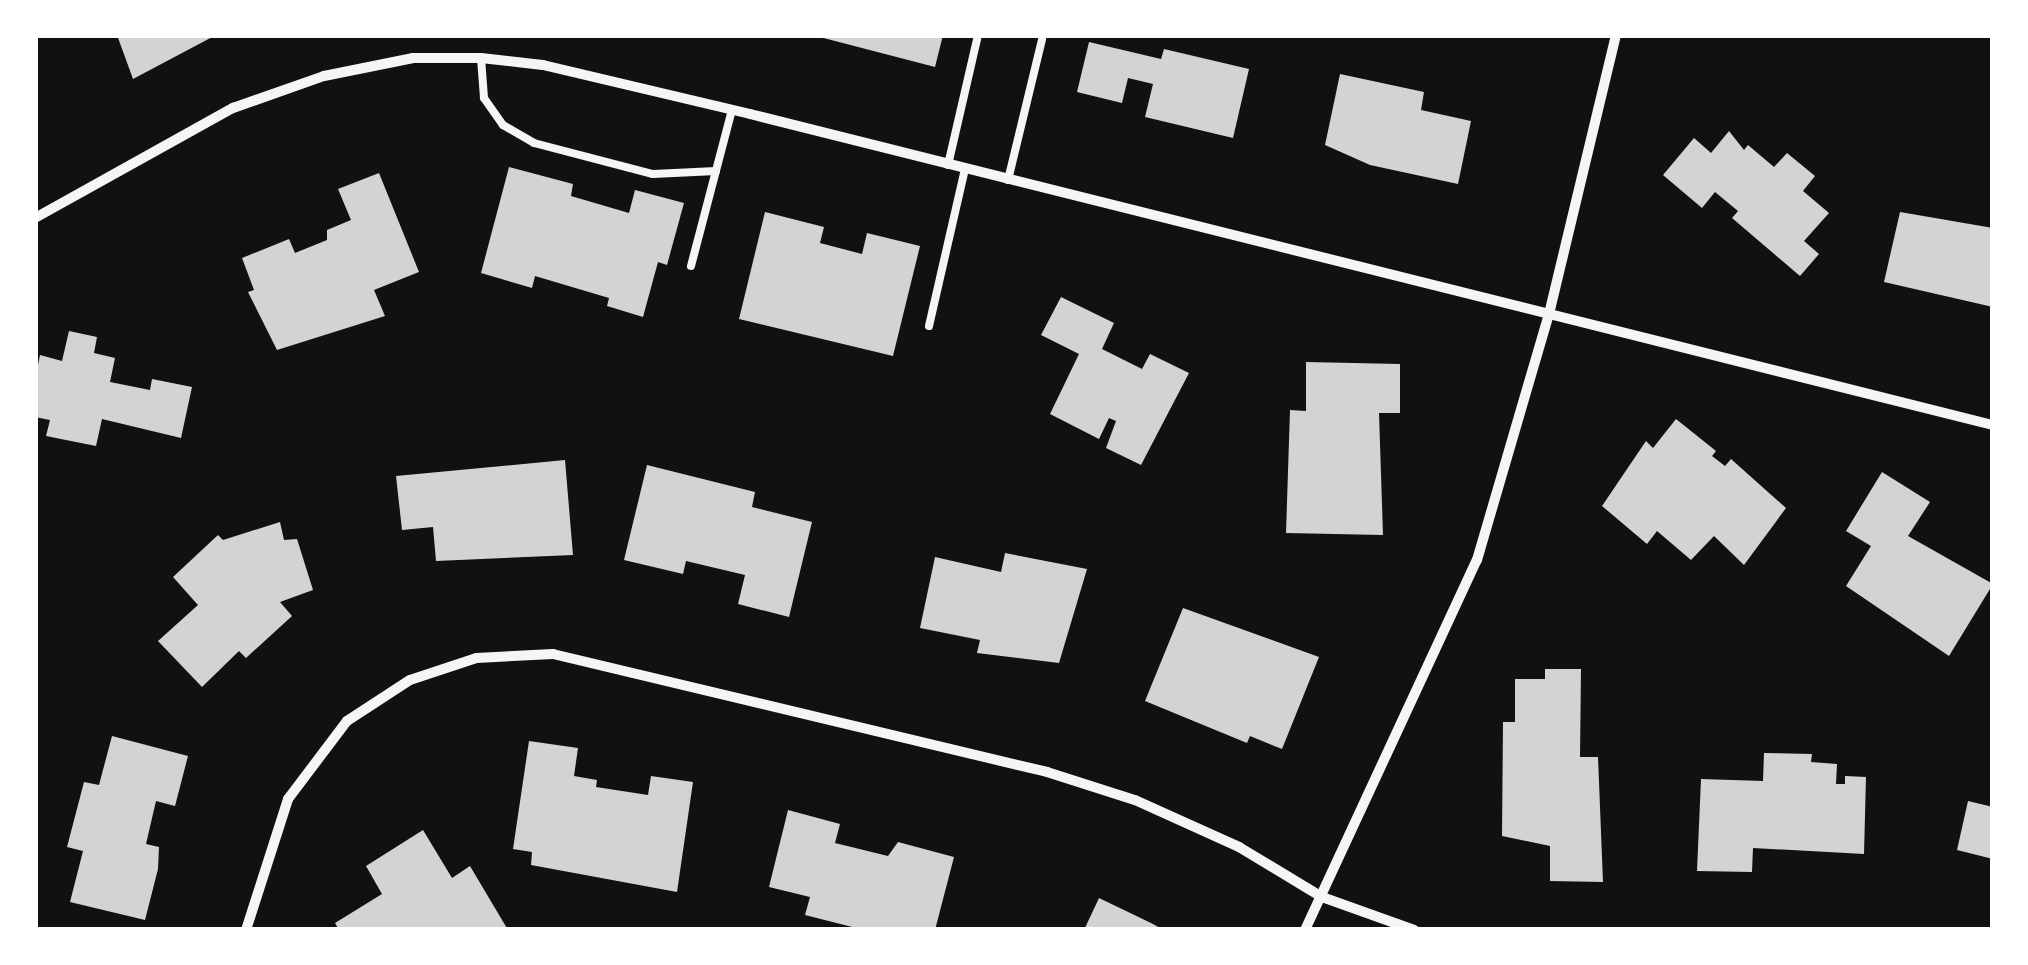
<!DOCTYPE html>
<style>
body{margin:0}
#map{position:relative;width:2028px;height:965px;overflow:hidden;background:#111;font-family:"Work Sans",sans-serif}
div>[style]{position:absolute}
.building>*{inset:0;background:#d3d3d3}
.service>*{height:8px;margin:-4px;padding:0 4px;transform-origin:4px;border-radius:4px;background:#f5f5f5}
.minor>*{height:10px;margin:-5px;padding:0 5px;transform-origin:5px;border-radius:5px;background:#f5f5f5}
span{translate:-50% -50%;white-space:nowrap;text-align:center;line-height:1.15;-webkit-text-stroke:8px #fff;paint-order:stroke}
.frame{position:absolute;inset:0;border:38px solid #fff;pointer-events:none}
</style>
<div id="map">
<div class="building">
<i style="clip-path:polygon(117px 35px,216px 35px,133px 79px)"></i>
<i style="clip-path:polygon(812px 35px,943px 35px,935px 67px)"></i>
<i style="clip-path:polygon(1089px 42px,1161px 59px,1164px 49px,1249px 69px,1233px 138px,1145px 117px,1153px 84px,1128px 78px,1122px 103px,1077px 92px)"></i>
<i style="clip-path:polygon(1340px 74px,1424px 92px,1421px 110px,1471px 121px,1458px 184px,1370px 165px,1325px 145px)"></i>
<i style="clip-path:polygon(1729px 131px,1744px 150px,1748px 145px,1774px 167px,1787px 153px,1815px 176px,1803px 191px,1829px 213px,1804px 241px,1819px 254px,1800px 276px,1732px 218px,1738px 211px,1715px 192px,1702px 208px,1663px 175px,1694px 138px,1711px 153px)"></i>
<i style="clip-path:polygon(509px 167px,573px 184px,571px 196px,629px 213px,635px 190px,684px 203px,667px 265px,658px 262px,643px 317px,607px 306px,609px 298px,535px 276px,532px 288px,481px 273px)"></i>
<i style="clip-path:polygon(379px 173px,419px 272px,374px 290px,385px 316px,277px 350px,248px 292px,254px 290px,242px 258px,289px 239px,295px 253px,327px 240px,327px 230px,351px 220px,338px 189px)"></i>
<i style="clip-path:polygon(765px 212px,824px 227px,820px 243px,862px 254px,867px 233px,920px 246px,893px 356px,739px 319px)"></i>
<i style="clip-path:polygon(1900px 212px,1993px 228px,1993px 307px,1884px 282px)"></i>
<i style="clip-path:polygon(1061px 297px,1114px 323px,1102px 349px,1142px 369px,1150px 354px,1189px 373px,1141px 465px,1106px 448px,1116px 421px,1109px 418px,1099px 439px,1050px 414px,1079px 354px,1041px 335px)"></i>
<i style="clip-path:polygon(69px 331px,97px 337px,94px 353px,115px 358px,110px 382px,150px 390px,152px 379px,192px 387px,181px 438px,102px 419px,96px 446px,46px 436px,50px 420px,35px 417px,35px 379px,40px 355px,62px 361px)"></i>
<i style="clip-path:polygon(1306px 362px,1400px 364px,1400px 413px,1379px 413px,1383px 535px,1286px 533px,1290px 410px,1306px 411px)"></i>
<i style="clip-path:polygon(1676px 419px,1716px 451px,1712px 456px,1725px 466px,1731px 459px,1786px 508px,1744px 565px,1714px 536px,1691px 560px,1657px 531px,1647px 544px,1602px 506px,1646px 441px,1653px 448px)"></i>
<i style="clip-path:polygon(565px 460px,573px 555px,436px 561px,433px 527px,402px 530px,396px 476px)"></i>
<i style="clip-path:polygon(647px 465px,755px 492px,752px 507px,812px 522px,789px 617px,738px 604px,745px 575px,686px 561px,683px 574px,624px 560px)"></i>
<i style="clip-path:polygon(1882px 472px,1930px 502px,1908px 536px,1993px 584px,1949px 656px,1846px 586px,1871px 546px,1846px 531px)"></i>
<i style="clip-path:polygon(280px 522px,284px 540px,297px 539px,313px 590px,280px 602px,292px 616px,246px 658px,239px 651px,202px 687px,158px 641px,198px 605px,173px 577px,218px 535px,223px 540px)"></i>
<i style="clip-path:polygon(1005px 553px,1087px 569px,1059px 663px,977px 653px,980px 640px,920px 628px,935px 557px,1001px 572px)"></i>
<i style="clip-path:polygon(1183px 608px,1319px 657px,1282px 749px,1250px 736px,1247px 743px,1145px 701px)"></i>
<i style="clip-path:polygon(1545px 669px,1581px 669px,1580px 757px,1598px 757px,1603px 882px,1550px 881px,1550px 846px,1502px 836px,1503px 722px,1515px 722px,1515px 679px,1545px 679px)"></i>
<i style="clip-path:polygon(112px 736px,188px 756px,175px 806px,156px 801px,146px 844px,159px 847px,158px 869px,145px 920px,70px 902px,83px 851px,67px 847px,84px 782px,99px 785px)"></i>
<i style="clip-path:polygon(529px 741px,578px 748px,574px 776px,597px 780px,596px 787px,648px 795px,651px 776px,693px 782px,677px 892px,531px 865px,532px 852px,513px 849px)"></i>
<i style="clip-path:polygon(1764px 753px,1812px 754px,1811px 762px,1837px 764px,1836px 784px,1845px 784px,1845px 776px,1866px 777px,1864px 854px,1753px 848px,1752px 872px,1697px 871px,1701px 779px,1763px 781px)"></i>
<i style="clip-path:polygon(1968px 801px,1993px 807px,1993px 859px,1957px 850px)"></i>
<i style="clip-path:polygon(788px 810px,840px 824px,835px 843px,888px 856px,898px 842px,954px 857px,935px 930px,864px 930px,805px 915px,810px 897px,769px 887px)"></i>
<i style="clip-path:polygon(423px 830px,452px 878px,470px 866px,508px 930px,339px 930px,335px 923px,382px 894px,366px 866px)"></i>
<i style="clip-path:polygon(1099px 898px,1151px 923px,1164px 930px,1084px 930px)"></i>
</div>
<div class="service">
<i style="left:481px;top:58px;width:40px;rotate:85.7deg"></i>
<i style="left:484px;top:98px;width:33px;rotate:55deg"></i>
<i style="left:503px;top:125px;width:36px;rotate:30deg"></i>
<i style="left:534px;top:143px;width:123px;rotate:14.6deg"></i>
<i style="left:653px;top:174px;width:63px;rotate:-2.7deg"></i>
<i style="left:948px;top:165px;width:133px;rotate:-77deg"></i>
<i style="left:1008px;top:180px;width:145px;rotate:-76.4deg"></i>
<i style="left:691px;top:266px;width:161px;rotate:-75.3deg"></i>
<i style="left:929px;top:326px;width:161px;rotate:-77.1deg"></i>
</div>
<div class="minor">
<i style="left:35px;top:218px;width:227px;rotate:-29.1deg"></i>
<i style="left:233px;top:108px;width:96px;rotate:-19.4deg"></i>
<i style="left:324px;top:76px;width:91px;rotate:-11.4deg"></i>
<i style="left:413px;top:58px;width:68px"></i>
<i style="left:481px;top:58px;width:62px;rotate:6.4deg"></i>
<i style="left:543px;top:65px;width:213px;rotate:13.3deg"></i>
<i style="left:750px;top:114px;width:1281px;rotate:14.05deg"></i>
<i style="left:246px;top:930px;width:138px;rotate:-72.2deg"></i>
<i style="left:288px;top:799px;width:98px;rotate:-52.9deg"></i>
<i style="left:347px;top:721px;width:75px;rotate:-33.1deg"></i>
<i style="left:410px;top:680px;width:70px;rotate:-18.4deg"></i>
<i style="left:476px;top:658px;width:77px;rotate:-3deg"></i>
<i style="left:553px;top:654px;width:508px;rotate:13.43deg"></i>
<i style="left:1047px;top:772px;width:92px;rotate:17.7deg"></i>
<i style="left:1135px;top:800px;width:114px;rotate:24.3deg"></i>
<i style="left:1239px;top:847px;width:97px;rotate:31.1deg"></i>
<i style="left:1322px;top:897px;width:98px;rotate:19.7deg"></i>
<i style="left:1305px;top:930px;width:408px;rotate:-65.1deg"></i>
<i style="left:1477px;top:560px;width:256px;rotate:-73.7deg"></i>
<i style="left:1549px;top:314px;width:287px;rotate:-76.5deg"></i>
</div>
<div class="frame"></div>
</div>
